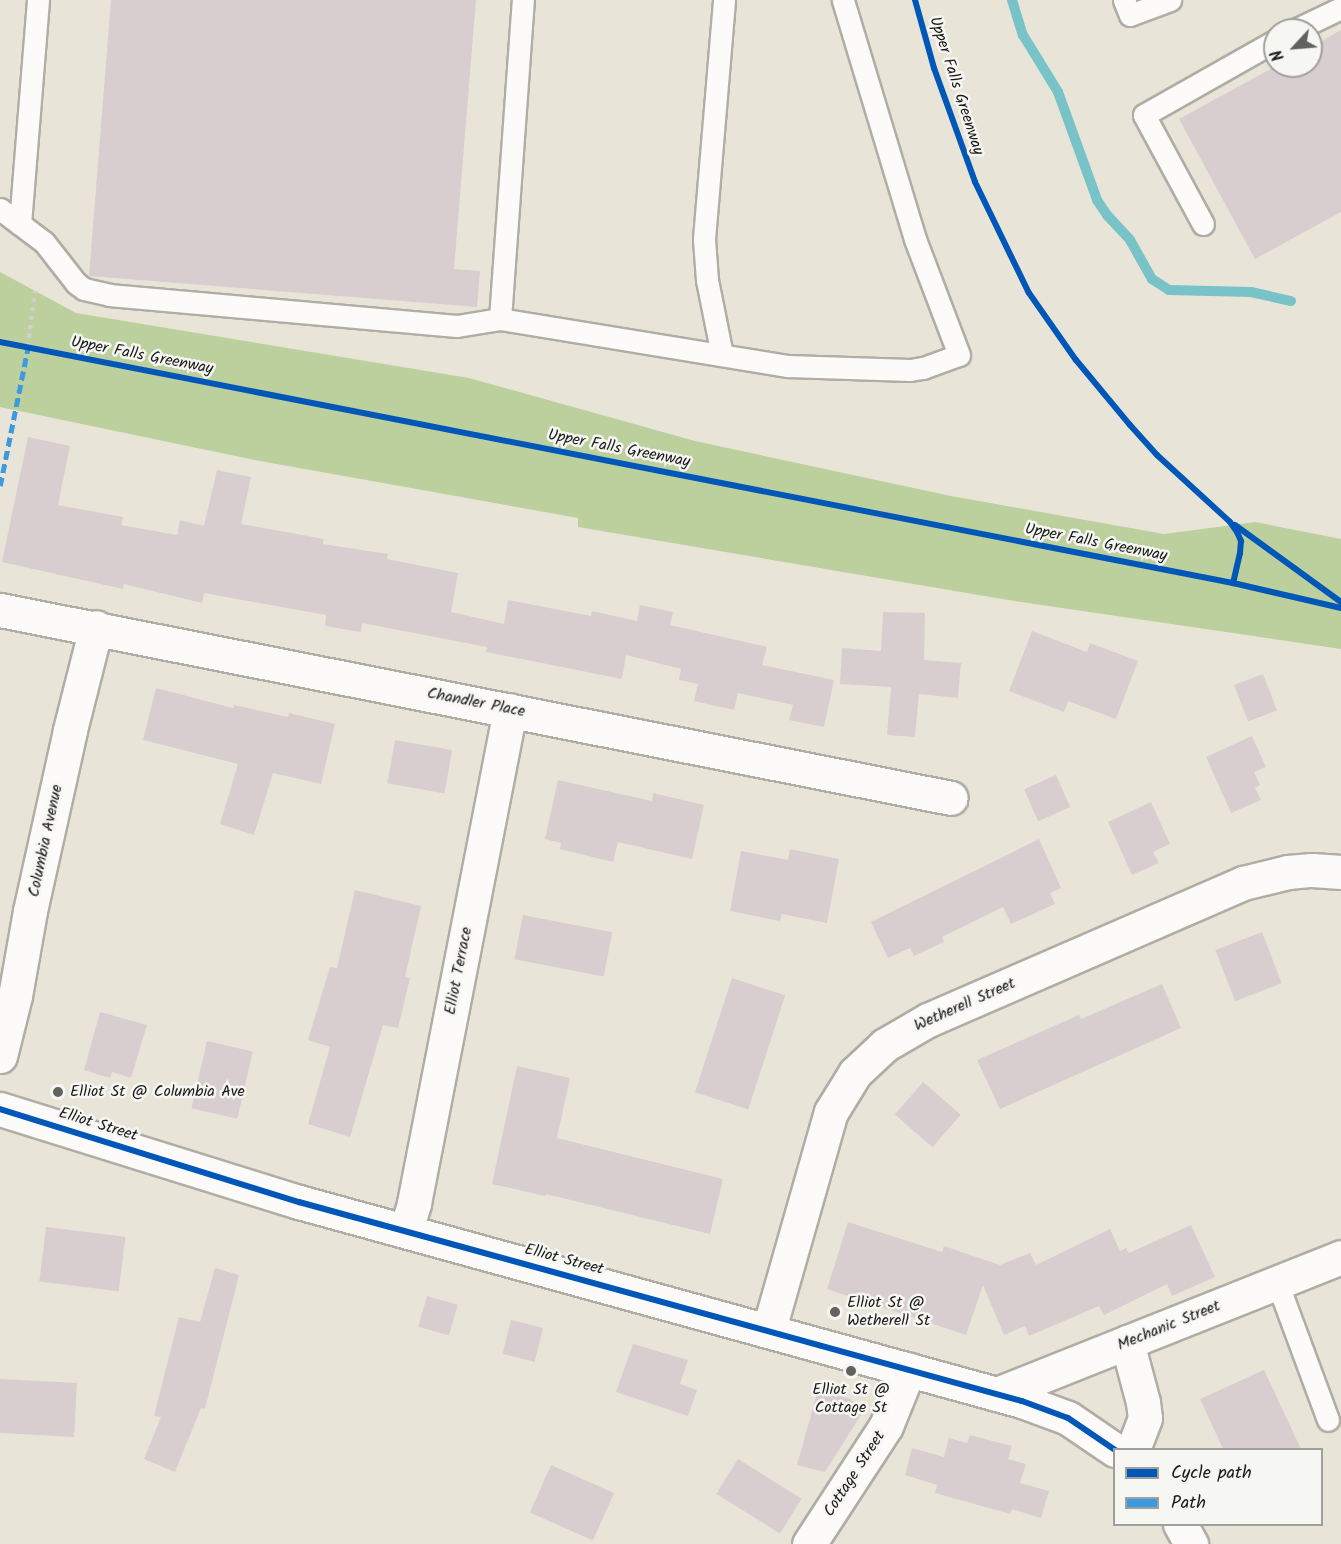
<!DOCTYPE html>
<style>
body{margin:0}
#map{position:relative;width:1341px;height:1544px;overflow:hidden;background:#e9e4d8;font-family:Kalam,sans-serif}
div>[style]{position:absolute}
.green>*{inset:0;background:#bcd09d}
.stream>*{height:10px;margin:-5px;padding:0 5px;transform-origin:5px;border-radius:5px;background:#78c3c8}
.building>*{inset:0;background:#d9cecf;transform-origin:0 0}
.path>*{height:4px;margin-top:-2px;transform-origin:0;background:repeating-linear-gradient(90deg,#d1d0cd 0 4.5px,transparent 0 9px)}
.roads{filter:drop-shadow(2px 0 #b0ada5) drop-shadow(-2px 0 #b0ada5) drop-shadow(0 2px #b0ada5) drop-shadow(0 -2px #b0ada5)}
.service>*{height:21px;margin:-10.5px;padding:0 10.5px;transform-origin:10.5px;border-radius:10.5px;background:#fcfbf9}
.minor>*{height:33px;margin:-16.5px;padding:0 16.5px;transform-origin:16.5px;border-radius:16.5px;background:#fcfbf9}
.tertiary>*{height:33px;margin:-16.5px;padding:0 16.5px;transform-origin:16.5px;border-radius:16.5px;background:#fcfbf9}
.quiet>*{height:4.5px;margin-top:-2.25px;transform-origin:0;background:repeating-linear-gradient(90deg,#3c9bdf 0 9px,transparent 0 13.5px)}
.cycleway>*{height:6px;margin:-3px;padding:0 3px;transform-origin:3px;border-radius:3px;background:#0057b8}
.dots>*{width:16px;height:16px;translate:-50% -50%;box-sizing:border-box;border:3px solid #f6f6f2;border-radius:50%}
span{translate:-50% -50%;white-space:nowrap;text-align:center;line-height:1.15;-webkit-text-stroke:5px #f6f6f2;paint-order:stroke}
.street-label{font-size:16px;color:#1c1c1c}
.poi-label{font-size:16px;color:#1c1c1c}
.left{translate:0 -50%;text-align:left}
.legend{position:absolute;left:1113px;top:1448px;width:210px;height:78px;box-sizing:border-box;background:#f6f6f2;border:2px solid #9f9f9c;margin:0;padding:8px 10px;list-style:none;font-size:18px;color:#1c1c1c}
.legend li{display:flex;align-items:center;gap:12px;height:30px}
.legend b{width:30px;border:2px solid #9f9f9c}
.north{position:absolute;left:1263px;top:18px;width:60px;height:60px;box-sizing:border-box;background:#f6f6f2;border:2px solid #9f9f9c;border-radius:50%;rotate:244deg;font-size:16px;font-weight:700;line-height:24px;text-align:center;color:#1c1c1c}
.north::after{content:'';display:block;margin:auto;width:21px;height:27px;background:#64625e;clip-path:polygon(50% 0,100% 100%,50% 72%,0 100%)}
</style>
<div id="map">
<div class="green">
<i style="clip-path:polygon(0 272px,76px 313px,469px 378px,695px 441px,951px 496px,1164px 534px,1255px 522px,1341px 539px,1341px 649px,1008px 600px,578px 527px,578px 518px,260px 461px,0 407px)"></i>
</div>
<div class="stream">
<i style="left:1012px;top:0;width:37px;rotate:73deg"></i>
<i style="left:1023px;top:35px;width:67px;rotate:58.4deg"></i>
<i style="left:1058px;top:92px;width:115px;rotate:70.1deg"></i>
<i style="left:1097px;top:200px;width:18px;rotate:56deg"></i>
<i style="left:1107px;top:215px;width:34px;rotate:47deg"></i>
<i style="left:1130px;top:240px;width:45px;rotate:60.6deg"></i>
<i style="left:1152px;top:279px;width:20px;rotate:33deg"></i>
<i style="left:1169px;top:290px;width:82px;rotate:1.4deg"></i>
<i style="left:1251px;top:292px;width:41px;rotate:12.7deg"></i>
</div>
<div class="building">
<i style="clip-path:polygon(111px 0,476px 0,454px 269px,480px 271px,477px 307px,89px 276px)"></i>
<i style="clip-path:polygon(1341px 30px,1341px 212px,1255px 259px,1179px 119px,1276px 66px,1311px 66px,1311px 47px)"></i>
<i style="clip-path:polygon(28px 437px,70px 446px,58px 505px,123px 517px,121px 525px,177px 535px,180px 520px,204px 526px,217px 470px,251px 477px,241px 524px,324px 539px,323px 544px,388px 554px,387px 559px,458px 573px,451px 612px,504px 624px,508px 600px,591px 616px,592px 611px,637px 621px,640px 605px,673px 612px,670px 625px,767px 647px,762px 665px,834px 680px,824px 727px,789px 720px,793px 705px,738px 693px,734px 710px,694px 701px,698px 684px,679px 680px,681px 669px,626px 655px,622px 679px,486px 652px,487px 647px,362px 623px,361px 632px,325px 626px,326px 615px,204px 593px,202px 603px,124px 584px,123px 589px,2px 562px)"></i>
<i style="clip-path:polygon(883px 612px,925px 613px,924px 660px,961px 663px,958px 698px,919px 694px,915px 737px,887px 735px,891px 687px,840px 684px,842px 648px,881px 651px)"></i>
<i style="clip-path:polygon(1032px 631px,1087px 652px,1090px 643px,1138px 661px,1116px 719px,1068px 701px,1064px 712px,1009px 691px)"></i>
<i style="left:1263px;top:674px;width:39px;height:31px;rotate:69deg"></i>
<i style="clip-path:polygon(156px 688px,233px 708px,234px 705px,288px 717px,289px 713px,335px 724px,321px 784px,273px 773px,254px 835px,220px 824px,238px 764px,143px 740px)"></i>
<i style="clip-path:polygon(1252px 736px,1266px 767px,1254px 772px,1260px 785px,1255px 788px,1261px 800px,1231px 813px,1206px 757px)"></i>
<i style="left:395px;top:740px;width:58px;height:44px;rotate:10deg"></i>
<i style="left:1056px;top:775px;width:35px;height:35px;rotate:66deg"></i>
<i style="clip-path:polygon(558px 780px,652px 801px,653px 793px,704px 805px,692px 859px,618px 842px,613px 862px,560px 849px,561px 843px,545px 839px)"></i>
<i style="clip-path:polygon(1151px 802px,1170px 844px,1153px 852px,1159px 863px,1132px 875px,1108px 822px)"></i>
<i style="clip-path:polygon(1039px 839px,1061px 888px,1050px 893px,1055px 904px,1011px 924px,1003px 907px,942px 937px,944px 942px,914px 956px,910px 948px,888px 958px,871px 922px)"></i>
<i style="clip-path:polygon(790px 849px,839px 859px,827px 923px,782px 914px,780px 921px,730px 911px,741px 851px,788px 860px)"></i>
<i style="clip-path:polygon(355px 890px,421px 906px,405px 977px,410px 978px,398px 1028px,383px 1025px,350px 1137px,308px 1124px,330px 1047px,308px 1040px,330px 967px,337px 968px)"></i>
<i style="left:523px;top:915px;width:91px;height:45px;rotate:11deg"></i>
<i style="left:1262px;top:932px;width:55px;height:50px;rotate:69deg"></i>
<i style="left:732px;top:978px;width:56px;height:120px;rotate:18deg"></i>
<i style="clip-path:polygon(1162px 984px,1181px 1028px,1000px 1109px,977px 1060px,1079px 1015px,1081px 1019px)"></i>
<i style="clip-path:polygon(100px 1012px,147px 1025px,131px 1078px,112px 1072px,110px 1078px,84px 1070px)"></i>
<i style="left:207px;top:1041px;width:47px;height:69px;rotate:13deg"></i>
<i style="clip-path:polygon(517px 1066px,570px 1078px,557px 1138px,723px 1179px,710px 1234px,546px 1194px,545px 1196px,492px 1184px)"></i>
<i style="left:923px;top:1082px;width:50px;height:43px;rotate:41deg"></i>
<i style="clip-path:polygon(848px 1222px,942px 1252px,944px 1246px,1000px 1265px,1030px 1253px,1036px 1265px,1110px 1229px,1120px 1251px,1126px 1248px,1129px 1253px,1191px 1225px,1215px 1277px,1172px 1296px,1167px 1284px,1104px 1315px,1099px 1306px,1029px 1336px,1025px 1326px,1004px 1335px,983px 1285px,966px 1335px,827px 1289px)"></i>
<i style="left:46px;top:1227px;width:80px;height:55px;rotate:7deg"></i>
<i style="clip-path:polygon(215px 1268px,239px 1275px,205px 1409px,201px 1408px,175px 1472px,144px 1459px,161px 1417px,154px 1416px,179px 1317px,200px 1322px)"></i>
<i style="left:427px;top:1296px;width:32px;height:32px;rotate:16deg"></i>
<i style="left:511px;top:1320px;width:33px;height:35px;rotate:14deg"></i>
<i style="clip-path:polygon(633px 1344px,688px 1360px,680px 1384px,697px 1390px,688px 1416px,616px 1392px)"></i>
<i style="clip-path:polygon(1264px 1370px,1301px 1449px,1223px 1449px,1200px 1399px)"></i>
<i style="left:0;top:1379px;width:77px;height:54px;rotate:3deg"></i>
<i style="clip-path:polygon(818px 1390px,851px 1399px,861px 1415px,825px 1472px,797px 1465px)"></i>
<i style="clip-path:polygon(970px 1435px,1012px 1446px,1008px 1459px,1026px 1464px,1020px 1483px,1049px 1491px,1041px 1518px,1012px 1509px,1010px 1514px,935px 1493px,937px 1485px,905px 1475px,912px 1448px,944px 1457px,949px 1438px,967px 1443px)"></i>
<i style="left:738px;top:1459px;width:75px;height:41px;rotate:32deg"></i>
<i style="left:551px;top:1465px;width:69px;height:52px;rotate:24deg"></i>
</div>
<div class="path">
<i style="left:28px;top:347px;width:57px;rotate:-83deg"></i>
</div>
<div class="roads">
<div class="service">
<i style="left:1124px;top:0;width:16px;rotate:68deg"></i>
<i style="left:1130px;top:15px;width:43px;rotate:-20.6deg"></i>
<i style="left:1295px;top:30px;width:51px;rotate:-25.6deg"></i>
<i style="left:0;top:209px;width:55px;rotate:36.9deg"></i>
<i style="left:44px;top:242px;width:52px;rotate:52deg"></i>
<i style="left:76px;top:283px;width:10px;rotate:37deg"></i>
<i style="left:84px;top:289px;width:26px;rotate:13deg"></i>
<i style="left:109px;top:295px;width:349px;rotate:5.1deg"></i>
<i style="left:457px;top:326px;width:44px;rotate:-9.2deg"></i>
<i style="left:500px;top:319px;width:292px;rotate:9.3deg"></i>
<i style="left:788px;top:366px;width:122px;rotate:1.9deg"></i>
<i style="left:910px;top:370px;width:13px;rotate:-9deg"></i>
<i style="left:923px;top:368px;width:38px;rotate:-20deg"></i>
<i style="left:959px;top:355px;width:124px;rotate:-110.8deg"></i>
<i style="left:915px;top:239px;width:250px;rotate:-106.8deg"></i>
<i style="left:20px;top:224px;width:225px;rotate:-85.4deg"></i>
<i style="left:1203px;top:224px;width:124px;rotate:-118.4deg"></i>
<i style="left:1144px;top:115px;width:150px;rotate:-29.5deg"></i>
<i style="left:500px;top:319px;width:320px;rotate:-85.9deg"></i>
<i style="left:722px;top:355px;width:76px;rotate:-101.3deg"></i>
<i style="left:707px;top:280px;width:41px;rotate:-94.2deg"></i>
<i style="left:704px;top:239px;width:240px;rotate:-85.2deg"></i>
<i style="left:1277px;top:1282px;width:147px;rotate:69.7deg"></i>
</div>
<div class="minor">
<i style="left:0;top:610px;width:969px;rotate:11.18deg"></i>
<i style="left:0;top:1056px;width:62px;rotate:-76deg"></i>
<i style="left:15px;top:996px;width:86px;rotate:-80deg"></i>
<i style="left:30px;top:911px;width:185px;rotate:-77.5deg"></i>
<i style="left:70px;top:730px;width:106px;rotate:-75.8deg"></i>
<i style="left:406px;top:1230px;width:28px;rotate:-73deg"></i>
<i style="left:414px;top:1203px;width:502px;rotate:-78.98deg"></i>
<i style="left:769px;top:1329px;width:226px;rotate:-74.1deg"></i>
<i style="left:831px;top:1112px;width:46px;rotate:-58.4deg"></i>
<i style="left:855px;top:1073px;width:41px;rotate:-43deg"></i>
<i style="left:885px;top:1045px;width:50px;rotate:-30.2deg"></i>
<i style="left:928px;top:1020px;width:344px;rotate:-23.5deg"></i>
<i style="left:1243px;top:883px;width:46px;rotate:-13.7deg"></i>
<i style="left:1288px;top:872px;width:24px;rotate:-5deg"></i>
<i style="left:1312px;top:870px;width:29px;rotate:4deg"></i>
<i style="left:1127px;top:1342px;width:62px;rotate:75.1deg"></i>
<i style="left:1143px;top:1402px;width:16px;rotate:83deg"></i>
<i style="left:1145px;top:1418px;width:34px;rotate:111deg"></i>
<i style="left:997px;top:1394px;width:370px;rotate:-21.7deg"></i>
<i style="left:809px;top:1544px;width:141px;rotate:-56.9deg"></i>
<i style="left:886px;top:1426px;width:61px;rotate:-68deg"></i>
</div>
<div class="tertiary">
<i style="left:0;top:1109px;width:313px;rotate:17.3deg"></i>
<i style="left:299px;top:1202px;width:750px;rotate:15.39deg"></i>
<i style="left:1022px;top:1401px;width:49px;rotate:20.3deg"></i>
<i style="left:1068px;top:1418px;width:57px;rotate:34.2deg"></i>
<i style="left:1180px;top:1524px;width:23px;rotate:61deg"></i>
</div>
</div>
<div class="quiet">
<i style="left:0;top:486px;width:142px;rotate:-78.6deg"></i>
</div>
<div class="cycleway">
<i style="left:915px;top:0;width:71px;rotate:74.4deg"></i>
<i style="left:934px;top:68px;width:121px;rotate:70.2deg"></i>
<i style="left:975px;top:182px;width:123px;rotate:64.1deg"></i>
<i style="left:1029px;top:293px;width:82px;rotate:55deg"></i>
<i style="left:1076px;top:360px;width:85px;rotate:50.3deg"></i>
<i style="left:1130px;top:425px;width:40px;rotate:48deg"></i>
<i style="left:1157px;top:455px;width:99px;rotate:42.5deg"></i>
<i style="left:1230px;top:522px;width:12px;rotate:55deg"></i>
<i style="left:1237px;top:532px;width:10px;rotate:66deg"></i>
<i style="left:1241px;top:541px;width:12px;rotate:95deg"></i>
<i style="left:1240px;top:553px;width:31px;rotate:103deg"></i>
<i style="left:0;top:342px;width:1256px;rotate:11.06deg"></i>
<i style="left:1233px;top:583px;width:111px;rotate:13deg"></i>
<i style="left:1235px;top:525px;width:131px;rotate:36deg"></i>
<i style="left:0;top:1109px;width:313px;rotate:17.3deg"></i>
<i style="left:299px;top:1202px;width:750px;rotate:15.39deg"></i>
<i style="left:1022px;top:1401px;width:49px;rotate:20.3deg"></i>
<i style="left:1068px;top:1418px;width:57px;rotate:34.2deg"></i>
</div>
<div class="dots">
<i style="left:58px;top:1092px;background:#64625e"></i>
<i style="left:835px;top:1312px;background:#64625e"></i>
<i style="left:851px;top:1371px;background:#64625e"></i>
</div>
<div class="street-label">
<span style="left:956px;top:86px;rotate:72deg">Upper Falls Greenway</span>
<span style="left:142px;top:356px;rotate:11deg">Upper Falls Greenway</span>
<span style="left:619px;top:449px;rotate:11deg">Upper Falls Greenway</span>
<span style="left:1096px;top:543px;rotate:11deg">Upper Falls Greenway</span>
<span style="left:476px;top:703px;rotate:11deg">Chandler Place</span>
<span style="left:46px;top:841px;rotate:-78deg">Columbia Avenue</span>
<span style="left:459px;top:971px;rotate:-79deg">Elliot Terrace</span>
<span style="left:965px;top:1005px;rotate:-24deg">Wetherell Street</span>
<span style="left:98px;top:1125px;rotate:17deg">Elliot Street</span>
<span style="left:564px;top:1260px;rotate:15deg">Elliot Street</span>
<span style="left:1169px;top:1326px;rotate:-22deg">Mechanic Street</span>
<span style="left:855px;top:1474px;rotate:-57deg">Cottage Street</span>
</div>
<div class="poi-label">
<span class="left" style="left:70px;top:1092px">Elliot St @ Columbia Ave</span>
<span class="left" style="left:847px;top:1312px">Elliot St @<br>Wetherell St</span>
<span style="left:851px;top:1399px">Elliot St @<br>Cottage St</span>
</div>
<ul class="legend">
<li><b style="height:8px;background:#0057b8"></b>Cycle path</li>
<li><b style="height:8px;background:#3c9bdf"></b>Path</li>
</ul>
<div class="north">N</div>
</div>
